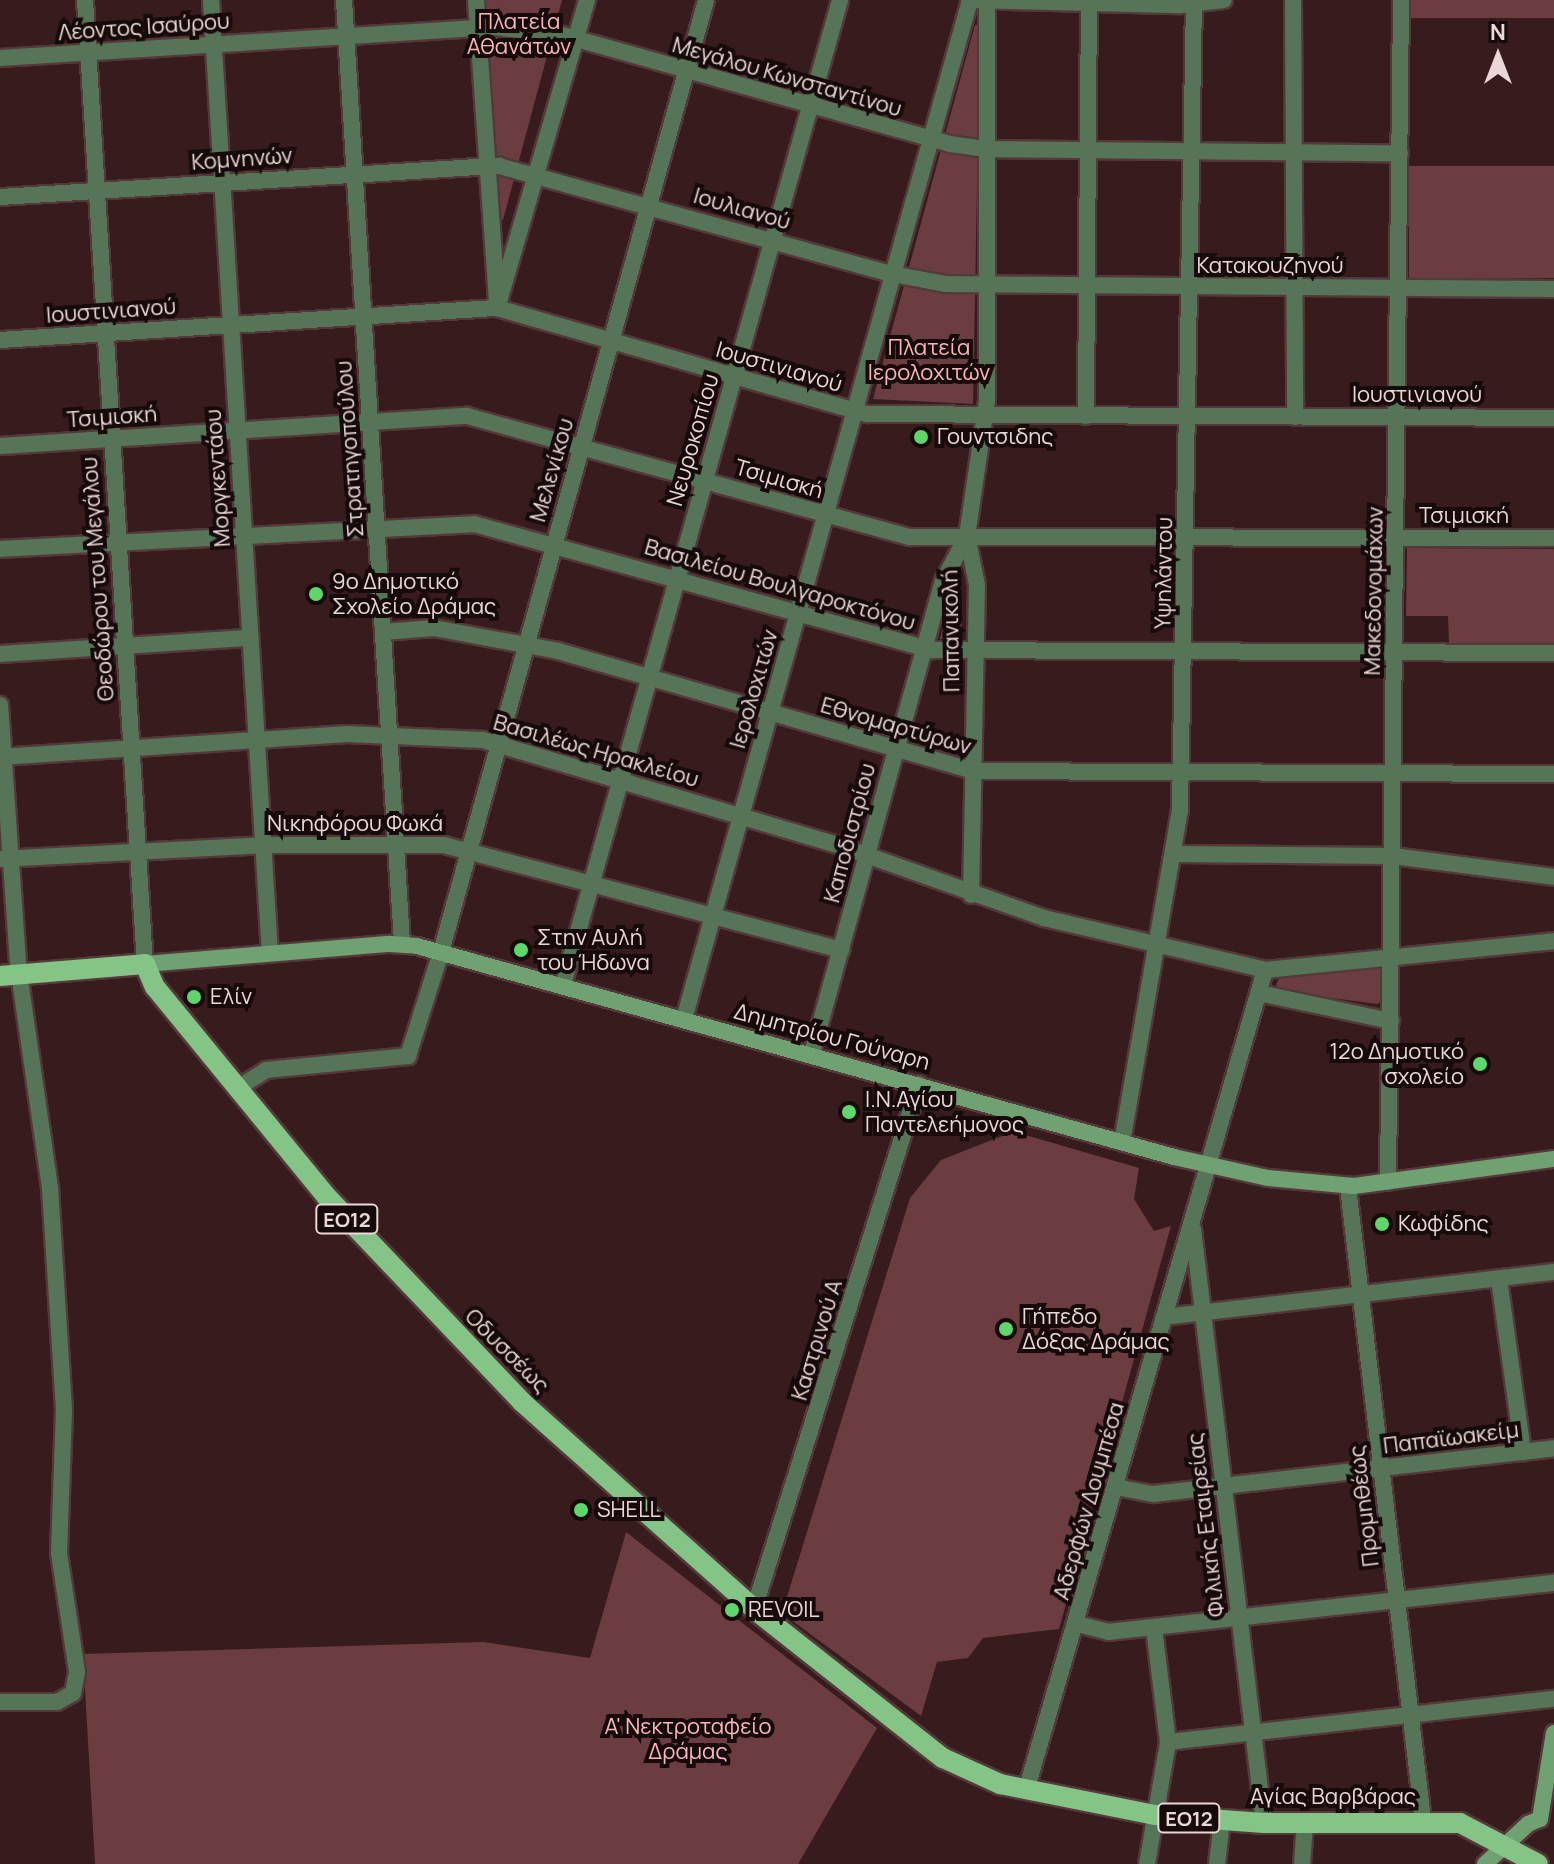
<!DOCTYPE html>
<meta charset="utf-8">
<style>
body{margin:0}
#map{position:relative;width:1554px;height:1864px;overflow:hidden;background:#371b1d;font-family:Manrope,sans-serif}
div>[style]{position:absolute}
.green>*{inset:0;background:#6b3d40;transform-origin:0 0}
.roads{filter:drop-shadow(2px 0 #54393b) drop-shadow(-2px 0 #54393b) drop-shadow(0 2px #54393b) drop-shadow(0 -2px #54393b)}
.minor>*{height:16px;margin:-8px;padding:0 8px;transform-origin:8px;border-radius:8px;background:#567457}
.tertiary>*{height:16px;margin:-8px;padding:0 8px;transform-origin:8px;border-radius:8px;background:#567457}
.secondary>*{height:16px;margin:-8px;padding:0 8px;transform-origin:8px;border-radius:8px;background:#70a172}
.primary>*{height:20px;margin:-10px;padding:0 10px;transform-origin:10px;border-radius:10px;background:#84c487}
.dots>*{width:22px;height:22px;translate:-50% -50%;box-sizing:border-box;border:4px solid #160a0a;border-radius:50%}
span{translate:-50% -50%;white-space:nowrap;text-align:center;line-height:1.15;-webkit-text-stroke:8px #160a0a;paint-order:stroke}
.shield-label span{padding:2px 6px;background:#160a0a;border:2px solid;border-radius:6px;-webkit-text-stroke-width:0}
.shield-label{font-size:20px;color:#ebd7d8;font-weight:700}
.park-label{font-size:22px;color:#fab7ba}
.street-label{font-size:22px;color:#ebd7d8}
.poi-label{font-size:22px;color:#ebd7d8}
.left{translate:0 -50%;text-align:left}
.right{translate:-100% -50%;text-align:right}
.north{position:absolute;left:1458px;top:16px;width:80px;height:80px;-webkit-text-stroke:6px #160a0a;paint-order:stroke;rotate:0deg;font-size:22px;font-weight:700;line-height:32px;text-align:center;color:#ebd7d8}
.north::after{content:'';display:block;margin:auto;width:28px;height:36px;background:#ebd7d8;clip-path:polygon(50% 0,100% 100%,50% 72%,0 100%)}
</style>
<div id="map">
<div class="green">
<i style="clip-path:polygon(485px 0,562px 0,503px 220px,497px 221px)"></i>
<i style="left:1411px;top:0;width:143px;height:18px"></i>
<i style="clip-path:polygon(975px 25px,980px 25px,973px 404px,873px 399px)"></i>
<i style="left:1409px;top:166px;width:145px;height:112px"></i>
<i style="clip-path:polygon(1407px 548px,1554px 549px,1554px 644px,1449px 643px,1448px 616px,1406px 616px)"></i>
<i style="clip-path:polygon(961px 586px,962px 639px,940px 639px,952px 587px)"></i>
<i style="clip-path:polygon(1378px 966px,1383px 969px,1383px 998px,1378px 1004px,1285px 992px,1276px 985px,1280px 976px)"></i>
<i style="clip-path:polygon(1007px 1134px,1022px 1134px,1139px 1168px,1134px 1199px,1154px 1231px,1171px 1226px,1059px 1629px,983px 1638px,968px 1658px,937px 1662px,921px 1716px,782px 1613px,910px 1198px,941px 1160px)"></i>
<i style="clip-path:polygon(626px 1532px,877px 1728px,798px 1864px,95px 1864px,83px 1654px,483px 1642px,590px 1658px)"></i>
</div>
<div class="roads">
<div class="minor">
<i style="left:85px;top:0;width:966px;rotate:86.44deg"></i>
<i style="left:211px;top:0;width:955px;rotate:86.46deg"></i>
<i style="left:344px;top:0;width:946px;rotate:86.48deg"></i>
<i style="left:476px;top:0;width:303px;rotate:86deg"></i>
<i style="left:1293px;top:0;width:417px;rotate:89.7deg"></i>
<i style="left:0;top:58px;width:494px;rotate:-3.6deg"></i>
<i style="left:493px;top:27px;width:66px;rotate:6.1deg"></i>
<i style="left:559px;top:34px;width:406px;rotate:15.7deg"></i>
<i style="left:950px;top:144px;width:37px;rotate:8deg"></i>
<i style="left:987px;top:149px;width:413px;rotate:0.6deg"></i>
<i style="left:0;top:197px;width:500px;rotate:-3.6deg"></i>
<i style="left:499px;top:166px;width:402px;rotate:15.4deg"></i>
<i style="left:887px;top:273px;width:59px;rotate:10.7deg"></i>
<i style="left:945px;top:284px;width:609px;rotate:0.47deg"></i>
<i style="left:497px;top:308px;width:321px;rotate:-73.7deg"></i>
<i style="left:1086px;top:416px;width:416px;rotate:-89.6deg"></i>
<i style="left:0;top:446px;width:468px;rotate:-3.7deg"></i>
<i style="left:467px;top:416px;width:459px;rotate:15.3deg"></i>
<i style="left:910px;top:537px;width:644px;rotate:0.09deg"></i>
<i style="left:0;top:549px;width:475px;rotate:-3deg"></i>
<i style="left:474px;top:524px;width:475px;rotate:15.4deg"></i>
<i style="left:932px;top:650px;width:622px;rotate:0.28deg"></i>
<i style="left:383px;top:632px;width:51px;rotate:-4.5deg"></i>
<i style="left:434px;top:628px;width:126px;rotate:10.5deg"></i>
<i style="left:558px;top:651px;width:432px;rotate:16.1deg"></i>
<i style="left:973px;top:771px;width:581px;rotate:0.3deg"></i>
<i style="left:0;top:654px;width:251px;rotate:-3.7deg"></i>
<i style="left:0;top:757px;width:348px;rotate:-3.8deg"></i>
<i style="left:347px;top:734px;width:136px;rotate:2.5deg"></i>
<i style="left:483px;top:740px;width:367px;rotate:16.5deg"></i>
<i style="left:835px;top:844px;width:222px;rotate:19.5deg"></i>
<i style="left:1044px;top:918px;width:227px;rotate:13.2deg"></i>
<i style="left:1265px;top:970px;width:290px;rotate:-5.7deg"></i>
<i style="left:1175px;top:854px;width:218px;rotate:0.5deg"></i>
<i style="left:1393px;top:856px;width:162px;rotate:7.4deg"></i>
<i style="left:0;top:859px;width:263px;rotate:-3deg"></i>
<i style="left:263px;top:845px;width:181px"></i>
<i style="left:444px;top:845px;width:411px;rotate:14.8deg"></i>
<i style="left:971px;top:895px;width:310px;rotate:-88.9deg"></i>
<i style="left:977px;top:585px;width:50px;rotate:-101.5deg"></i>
<i style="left:967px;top:536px;width:136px;rotate:-81.6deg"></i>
<i style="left:987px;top:401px;width:401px;rotate:-90deg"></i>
<i style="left:563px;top:985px;width:1023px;rotate:-74.29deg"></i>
<i style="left:1259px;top:993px;width:135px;rotate:12deg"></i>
<i style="left:684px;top:1019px;width:1058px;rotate:-74.32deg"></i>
<i style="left:812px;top:1053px;width:490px;rotate:-74.5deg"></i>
<i style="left:943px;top:581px;width:51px;rotate:-61.9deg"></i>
<i style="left:236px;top:1089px;width:36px;rotate:-32deg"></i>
<i style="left:266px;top:1070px;width:143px;rotate:-5.6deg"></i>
<i style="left:408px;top:1056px;width:109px;rotate:-72.4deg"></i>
<i style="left:1122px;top:1142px;width:337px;rotate:-80.1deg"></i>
<i style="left:1180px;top:810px;width:810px;rotate:-89.01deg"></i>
<i style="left:1348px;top:1187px;width:637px;rotate:83.24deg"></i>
<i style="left:1193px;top:1229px;width:598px;rotate:83.18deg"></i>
<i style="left:1499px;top:1279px;width:175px;rotate:82.1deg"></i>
<i style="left:1164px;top:1317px;width:393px;rotate:-6.6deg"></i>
<i style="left:1116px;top:1487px;width:38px;rotate:11deg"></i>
<i style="left:1153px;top:1494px;width:404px;rotate:-6.5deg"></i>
<i style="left:754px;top:1609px;width:550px;rotate:-72.55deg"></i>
<i style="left:1077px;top:1624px;width:32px;rotate:14deg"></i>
<i style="left:1108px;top:1632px;width:449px;rotate:-6.3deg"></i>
<i style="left:0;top:1702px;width:57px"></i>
<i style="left:57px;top:1702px;width:18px;rotate:-29deg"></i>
<i style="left:73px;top:1693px;width:21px;rotate:-79deg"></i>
<i style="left:77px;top:1672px;width:120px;rotate:-98.6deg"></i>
<i style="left:59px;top:1553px;width:143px;rotate:-88deg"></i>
<i style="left:64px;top:1410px;width:222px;rotate:-93.6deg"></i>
<i style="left:50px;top:1188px;width:216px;rotate:-98.2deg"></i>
<i style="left:1168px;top:1742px;width:388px;rotate:-6.4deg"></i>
<i style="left:1026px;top:1791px;width:855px;rotate:-73.77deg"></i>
<i style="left:1147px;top:1864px;width:124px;rotate:-80.2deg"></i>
<i style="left:1168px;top:1742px;width:115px;rotate:-97deg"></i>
<i style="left:1217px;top:1864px;width:44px;rotate:-83.5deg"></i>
<i style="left:1302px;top:1864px;width:41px;rotate:-85.8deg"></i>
</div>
<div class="tertiary">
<i style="left:969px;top:0;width:212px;rotate:1.4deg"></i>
<i style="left:1181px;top:5px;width:43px;rotate:-6.6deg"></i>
<i style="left:0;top:340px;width:498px;rotate:-3.7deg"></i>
<i style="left:497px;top:308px;width:385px;rotate:16deg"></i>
<i style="left:867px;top:414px;width:687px;rotate:0.33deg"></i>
<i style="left:0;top:705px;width:270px;rotate:86deg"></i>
<i style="left:441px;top:952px;width:988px;rotate:-74.44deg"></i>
<i style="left:1388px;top:1182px;width:1182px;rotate:-89.37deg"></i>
</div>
<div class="secondary">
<i style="left:145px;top:964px;width:246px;rotate:-4.7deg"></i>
<i style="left:390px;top:944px;width:27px;rotate:4deg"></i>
<i style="left:417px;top:946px;width:786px;rotate:15.57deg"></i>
<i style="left:1174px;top:1157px;width:96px;rotate:12.6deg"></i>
<i style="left:1268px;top:1178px;width:86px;rotate:5.3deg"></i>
<i style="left:1354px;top:1186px;width:202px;rotate:-7.7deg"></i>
<i style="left:1485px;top:1864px;width:59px;rotate:-42.9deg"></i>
<i style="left:1528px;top:1824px;width:13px;rotate:-23deg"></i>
<i style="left:1540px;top:1819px;width:87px;rotate:-80.8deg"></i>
</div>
<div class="primary">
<i style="left:0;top:976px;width:145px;rotate:-4.7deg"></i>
<i style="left:145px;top:964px;width:25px;rotate:67deg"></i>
<i style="left:155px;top:987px;width:270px;rotate:50.7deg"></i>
<i style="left:326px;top:1196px;width:284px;rotate:46.4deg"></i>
<i style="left:522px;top:1402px;width:311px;rotate:41.7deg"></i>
<i style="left:754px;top:1609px;width:241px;rotate:38.3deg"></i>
<i style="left:943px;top:1758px;width:63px;rotate:24.5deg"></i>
<i style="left:1000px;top:1784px;width:158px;rotate:11.3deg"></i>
<i style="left:1155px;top:1815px;width:109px;rotate:4.2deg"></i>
<i style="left:1264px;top:1823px;width:196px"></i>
<i style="left:1460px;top:1823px;width:88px;rotate:27.7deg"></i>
</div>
</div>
<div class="dots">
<i style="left:921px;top:437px;background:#5fd56b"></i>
<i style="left:316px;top:594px;background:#5fd56b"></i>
<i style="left:521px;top:950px;background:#5fd56b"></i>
<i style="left:194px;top:997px;background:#5fd56b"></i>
<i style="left:1480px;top:1064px;background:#5fd56b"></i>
<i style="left:849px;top:1112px;background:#5fd56b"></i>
<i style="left:1382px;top:1224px;background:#5fd56b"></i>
<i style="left:1006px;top:1329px;background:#5fd56b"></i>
<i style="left:581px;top:1510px;background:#5fd56b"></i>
<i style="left:732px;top:1610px;background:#5fd56b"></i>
</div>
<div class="shield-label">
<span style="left:347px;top:1219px">ΕΟ12</span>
<span style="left:1189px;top:1818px">ΕΟ12</span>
</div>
<div class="park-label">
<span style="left:519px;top:34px">Πλατεία<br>Αθανάτων</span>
<span style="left:929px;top:360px">Πλατεία<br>Ιερολοχιτών</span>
<span style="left:688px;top:1739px">Α' Νεκτροταφείο<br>Δράμας</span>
</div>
<div class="street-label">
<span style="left:144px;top:27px;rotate:-4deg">Λέοντος Ισαύρου</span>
<span style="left:787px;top:77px;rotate:16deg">Μεγάλου Κωνσταντίνου</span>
<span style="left:242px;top:159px;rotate:-4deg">Κομνηνών</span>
<span style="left:742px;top:209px;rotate:16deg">Ιουλιανού</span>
<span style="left:1270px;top:266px">Κατακουζηνού</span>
<span style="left:111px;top:311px;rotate:-4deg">Ιουστινιανού</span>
<span style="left:779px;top:367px;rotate:16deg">Ιουστινιανού</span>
<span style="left:1417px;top:395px">Ιουστινιανού</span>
<span style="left:112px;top:417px;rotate:-4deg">Τσιμισκή</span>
<span style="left:693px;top:440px;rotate:-74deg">Νευροκοπίου</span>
<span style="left:350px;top:449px;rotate:-94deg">Στρατηγοπούλου</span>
<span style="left:552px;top:470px;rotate:-74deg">Μελενίκου</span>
<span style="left:218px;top:478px;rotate:-94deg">Μοργκεντάου</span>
<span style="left:779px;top:479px;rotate:16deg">Τσιμισκή</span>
<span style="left:1464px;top:516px">Τσιμισκή</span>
<span style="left:1164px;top:573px;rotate:-89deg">Υψηλάντου</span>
<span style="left:98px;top:579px;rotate:-94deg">Θεοδώρου του Μεγάλου</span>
<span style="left:780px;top:585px;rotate:16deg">Βασιλείου Βουλγαροκτόνου</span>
<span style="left:1374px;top:591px;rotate:-89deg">Μακεδονομάχων</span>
<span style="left:951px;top:631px;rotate:-91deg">Παπανικολή</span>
<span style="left:754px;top:689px;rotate:-74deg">Ιερολοχιτών</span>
<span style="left:896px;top:726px;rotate:16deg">Εθνομαρτύρων</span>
<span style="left:596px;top:751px;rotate:16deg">Βασιλέως Ηρακλείου</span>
<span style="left:355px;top:824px">Νικηφόρου Φωκά</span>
<span style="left:850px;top:833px;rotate:-75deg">Καποδιστρίου</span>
<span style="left:832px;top:1037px;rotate:15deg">Δημητρίου Γούναρη</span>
<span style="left:817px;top:1340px;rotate:-73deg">Καστρινού Α</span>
<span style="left:507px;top:1351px;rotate:45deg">Οδυσσέως</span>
<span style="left:1451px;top:1438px;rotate:-7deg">Παπαϊωακείμ</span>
<span style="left:1089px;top:1501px;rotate:-74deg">Αδερφών Δουμπέσα</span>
<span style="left:1364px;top:1506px;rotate:-97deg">Προμηθέως</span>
<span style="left:1206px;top:1525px;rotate:-97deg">Φιλικής Εταιρείας</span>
<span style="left:1333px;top:1797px">Αγίας Βαρβάρας</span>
</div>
<div class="poi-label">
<span class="left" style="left:937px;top:437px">Γουντσιδης</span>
<span class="left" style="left:332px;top:594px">9ο Δημοτικό<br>Σχολείο Δράμας</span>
<span class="left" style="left:537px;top:950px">Στην Αυλή<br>του Ήδωνα</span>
<span class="left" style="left:210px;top:997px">Ελίν</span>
<span class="right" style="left:1464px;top:1064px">12ο Δημοτικό<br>σχολείο</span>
<span class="left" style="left:865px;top:1112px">Ι.Ν.Αγίου<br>Παντελεήμονος</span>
<span class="left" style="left:1398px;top:1224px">Κωφίδης</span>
<span class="left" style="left:1022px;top:1329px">Γήπεδο<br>Δόξας Δράμας</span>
<span class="left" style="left:597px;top:1510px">SHELL</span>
<span class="left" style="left:748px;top:1610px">REVOIL</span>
</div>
<div class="north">N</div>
</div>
